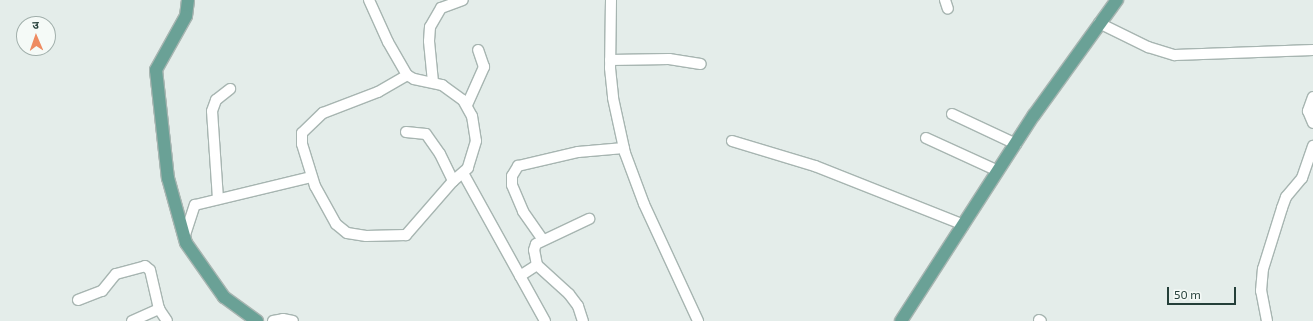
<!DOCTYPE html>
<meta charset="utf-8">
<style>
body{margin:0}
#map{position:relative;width:1313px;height:321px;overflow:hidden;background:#e4edea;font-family:"Exo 2","Noto Sans Devanagari",sans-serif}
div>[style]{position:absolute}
.roads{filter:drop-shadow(1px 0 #a7b5b1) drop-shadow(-1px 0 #a7b5b1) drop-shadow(0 1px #a7b5b1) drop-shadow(0 -1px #a7b5b1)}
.minor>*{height:10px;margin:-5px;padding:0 5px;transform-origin:5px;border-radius:5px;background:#fff}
.major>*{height:12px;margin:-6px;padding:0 6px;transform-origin:6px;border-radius:6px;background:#6aa196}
span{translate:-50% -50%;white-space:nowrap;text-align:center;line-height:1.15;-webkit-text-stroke:4px #f5faf7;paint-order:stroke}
.north{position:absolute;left:16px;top:16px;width:40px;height:40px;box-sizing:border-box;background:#f5faf7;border:1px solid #a1afab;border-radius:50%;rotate:358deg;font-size:11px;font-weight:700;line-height:16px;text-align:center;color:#243f39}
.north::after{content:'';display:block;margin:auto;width:14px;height:18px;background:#ee8b61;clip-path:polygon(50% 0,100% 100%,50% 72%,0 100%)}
.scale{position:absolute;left:1167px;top:287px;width:69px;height:18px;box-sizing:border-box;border:2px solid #243f39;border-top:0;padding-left:5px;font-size:12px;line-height:14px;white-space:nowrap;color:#243f39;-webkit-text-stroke:3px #f5faf7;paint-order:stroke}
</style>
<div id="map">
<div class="roads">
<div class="minor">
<i style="left:369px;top:0;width:46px;rotate:65.7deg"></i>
<i style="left:388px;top:42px;width:38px;rotate:60deg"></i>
<i style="left:407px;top:75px;width:8px;rotate:30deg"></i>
<i style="left:414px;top:79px;width:29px;rotate:12deg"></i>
<i style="left:442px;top:85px;width:26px;rotate:36deg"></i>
<i style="left:463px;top:100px;width:18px;rotate:61deg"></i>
<i style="left:472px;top:116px;width:25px;rotate:81deg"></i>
<i style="left:476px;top:141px;width:28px;rotate:107deg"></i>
<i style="left:468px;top:168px;width:20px;rotate:139deg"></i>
<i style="left:453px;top:181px;width:72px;rotate:131deg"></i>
<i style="left:406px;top:235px;width:40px;rotate:178.6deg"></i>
<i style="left:366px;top:236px;width:19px;rotate:-171deg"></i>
<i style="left:347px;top:233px;width:14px;rotate:-141deg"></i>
<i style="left:336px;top:224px;width:43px;rotate:-118.9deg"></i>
<i style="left:315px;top:186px;width:44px;rotate:-107.2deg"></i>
<i style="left:302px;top:144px;width:11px;rotate:-90deg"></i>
<i style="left:302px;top:133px;width:29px;rotate:-44deg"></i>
<i style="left:323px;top:113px;width:59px;rotate:-20.9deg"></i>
<i style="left:378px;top:92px;width:34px;rotate:-30deg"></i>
<i style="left:611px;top:0;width:68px;rotate:90.8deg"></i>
<i style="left:610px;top:68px;width:30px;rotate:84deg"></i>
<i style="left:613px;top:98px;width:56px;rotate:77.7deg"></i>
<i style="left:625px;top:153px;width:54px;rotate:69.6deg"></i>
<i style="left:644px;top:204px;width:129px;rotate:65.2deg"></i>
<i style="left:945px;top:0;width:9px;rotate:72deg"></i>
<i style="left:1099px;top:23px;width:55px;rotate:26.1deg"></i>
<i style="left:1148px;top:47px;width:28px;rotate:17deg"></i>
<i style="left:1175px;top:55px;width:138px;rotate:-2.1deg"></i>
<i style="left:610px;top:60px;width:59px;rotate:-1deg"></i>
<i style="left:669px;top:59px;width:32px;rotate:9deg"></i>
<i style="left:433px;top:82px;width:41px;rotate:-95.6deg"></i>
<i style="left:429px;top:41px;width:14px;rotate:-86deg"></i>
<i style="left:430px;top:27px;width:22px;rotate:-60deg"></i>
<i style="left:441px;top:8px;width:23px;rotate:-20deg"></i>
<i style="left:1313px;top:97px;width:15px;rotate:110deg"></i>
<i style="left:1308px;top:111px;width:13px;rotate:67deg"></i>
<i style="left:467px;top:105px;width:42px;rotate:-65.9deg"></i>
<i style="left:484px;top:67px;width:18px;rotate:-109deg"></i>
<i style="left:952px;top:114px;width:71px;rotate:25.1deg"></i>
<i style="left:406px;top:132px;width:20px;rotate:6deg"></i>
<i style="left:426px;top:134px;width:24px;rotate:55deg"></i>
<i style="left:440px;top:154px;width:30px;rotate:64deg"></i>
<i style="left:926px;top:138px;width:79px;rotate:24.6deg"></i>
<i style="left:732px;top:141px;width:87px;rotate:16.8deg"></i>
<i style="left:815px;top:166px;width:160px;rotate:21.6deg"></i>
<i style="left:463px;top:173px;width:169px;rotate:61deg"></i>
<i style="left:218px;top:199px;width:88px;rotate:-93.9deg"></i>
<i style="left:212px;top:111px;width:12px;rotate:-70deg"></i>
<i style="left:216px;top:100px;width:18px;rotate:-38deg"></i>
<i style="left:184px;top:238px;width:35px;rotate:-72deg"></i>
<i style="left:195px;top:205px;width:120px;rotate:-13.5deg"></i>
<i style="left:543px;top:240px;width:35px;rotate:-125deg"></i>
<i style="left:523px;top:211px;width:28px;rotate:-113deg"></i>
<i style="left:512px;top:185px;width:9px;rotate:-90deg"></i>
<i style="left:512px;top:176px;width:12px;rotate:-59deg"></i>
<i style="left:518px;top:166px;width:62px;rotate:-13.1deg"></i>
<i style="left:578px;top:152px;width:46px;rotate:-5deg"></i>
<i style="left:537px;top:265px;width:43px;rotate:42.2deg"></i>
<i style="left:569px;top:294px;width:15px;rotate:53deg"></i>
<i style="left:578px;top:306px;width:16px;rotate:72deg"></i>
<i style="left:520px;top:276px;width:20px;rotate:-33deg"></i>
<i style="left:537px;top:265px;width:15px;rotate:-101deg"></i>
<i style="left:534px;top:250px;width:6px;rotate:-72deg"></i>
<i style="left:536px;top:244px;width:59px;rotate:-25.3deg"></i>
<i style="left:78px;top:300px;width:26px;rotate:-21deg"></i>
<i style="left:102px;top:291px;width:22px;rotate:-51deg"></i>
<i style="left:116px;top:274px;width:30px;rotate:-15deg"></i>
<i style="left:145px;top:266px;width:6px;rotate:39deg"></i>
<i style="left:150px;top:270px;width:40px;rotate:77deg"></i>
<i style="left:159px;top:309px;width:14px;rotate:56deg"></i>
<i style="left:1039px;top:320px;width:2px;rotate:27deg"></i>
<i style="left:132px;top:321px;width:30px;rotate:-24deg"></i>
<i style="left:273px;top:321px;width:10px;rotate:-11deg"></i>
<i style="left:283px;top:319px;width:10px;rotate:11deg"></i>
<i style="left:1267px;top:321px;width:31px;rotate:-101deg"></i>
<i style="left:1261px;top:291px;width:22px;rotate:-85deg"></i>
<i style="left:1263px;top:269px;width:64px;rotate:-72.7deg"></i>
<i style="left:1282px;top:208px;width:12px;rotate:-70deg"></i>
<i style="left:1286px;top:197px;width:25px;rotate:-50deg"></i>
<i style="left:1302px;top:178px;width:34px;rotate:-71deg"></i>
</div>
<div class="major">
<i style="left:188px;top:0;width:16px;rotate:97deg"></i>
<i style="left:186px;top:16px;width:62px;rotate:119.1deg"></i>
<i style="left:156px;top:70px;width:109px;rotate:83.7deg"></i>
<i style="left:168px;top:178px;width:67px;rotate:74.5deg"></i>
<i style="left:186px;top:243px;width:66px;rotate:54.9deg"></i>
<i style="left:224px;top:297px;width:41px;rotate:36deg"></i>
<i style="left:901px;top:321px;width:245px;rotate:-57.2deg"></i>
<i style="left:1034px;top:115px;width:142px;rotate:-54.2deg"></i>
</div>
</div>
<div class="north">उ</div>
<div class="scale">50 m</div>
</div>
